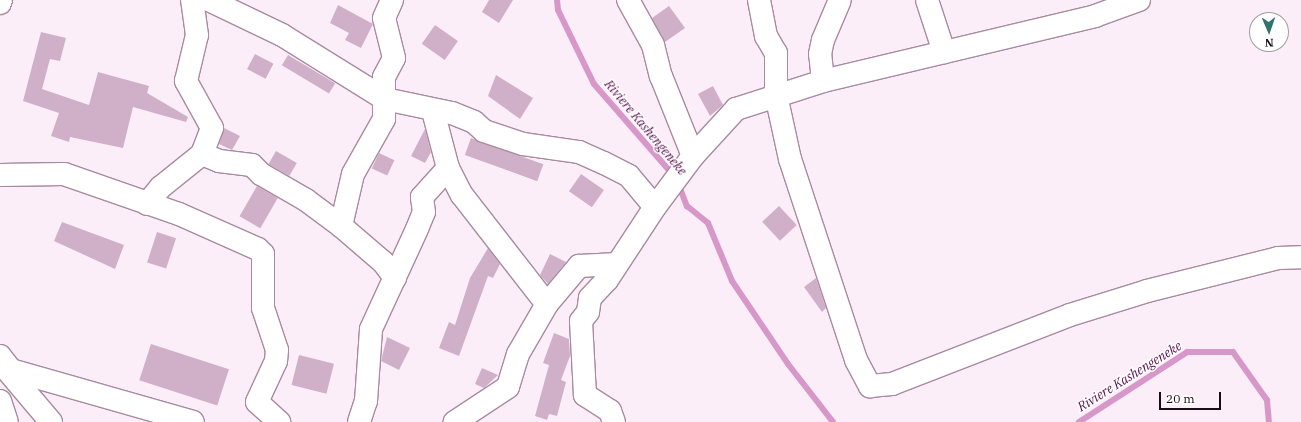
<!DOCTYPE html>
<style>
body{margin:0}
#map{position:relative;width:1301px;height:422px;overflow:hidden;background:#fceef8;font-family:"IBM Plex Serif",serif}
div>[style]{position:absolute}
.stream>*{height:6px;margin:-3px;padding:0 3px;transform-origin:3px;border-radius:3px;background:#d797c9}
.building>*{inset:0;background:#d0b0c8;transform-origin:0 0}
.roads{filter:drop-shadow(1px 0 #a88aa1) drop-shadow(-1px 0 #a88aa1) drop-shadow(0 1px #a88aa1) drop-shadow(0 -1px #a88aa1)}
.minor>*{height:22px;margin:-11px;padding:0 11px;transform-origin:11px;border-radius:11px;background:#fff}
span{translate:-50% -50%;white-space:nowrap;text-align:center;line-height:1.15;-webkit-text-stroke:3px #fff;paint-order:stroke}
.water-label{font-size:13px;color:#580b4e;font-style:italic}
.north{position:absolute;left:1249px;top:12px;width:40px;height:40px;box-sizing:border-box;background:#fff;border:1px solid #a29ea1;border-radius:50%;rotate:178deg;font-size:11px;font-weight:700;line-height:16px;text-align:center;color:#170d15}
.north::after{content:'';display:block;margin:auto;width:14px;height:18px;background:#2e756d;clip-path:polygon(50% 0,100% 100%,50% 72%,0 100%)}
.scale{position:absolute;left:1159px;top:392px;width:62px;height:18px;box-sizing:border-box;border:2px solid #170d15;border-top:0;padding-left:5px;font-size:12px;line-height:14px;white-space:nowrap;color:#170d15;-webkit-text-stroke:3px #fff;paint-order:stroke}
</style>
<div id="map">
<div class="stream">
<i style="left:557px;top:0;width:10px;rotate:84deg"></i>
<i style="left:558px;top:10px;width:82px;rotate:64.1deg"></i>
<i style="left:594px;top:84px;width:121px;rotate:49deg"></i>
<i style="left:678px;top:183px;width:25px;rotate:69deg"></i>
<i style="left:687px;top:206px;width:27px;rotate:39deg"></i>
<i style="left:708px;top:223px;width:63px;rotate:67.5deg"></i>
<i style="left:732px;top:281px;width:100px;rotate:56deg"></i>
<i style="left:788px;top:364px;width:73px;rotate:52.2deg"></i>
<i style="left:1079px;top:422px;width:129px;rotate:-32.9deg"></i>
<i style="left:1187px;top:352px;width:46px"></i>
<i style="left:1233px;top:352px;width:59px;rotate:54.7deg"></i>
<i style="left:1267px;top:400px;width:22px;rotate:85deg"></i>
</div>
<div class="building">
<i style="clip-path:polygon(489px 0,513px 0,499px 23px,482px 12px)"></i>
<i style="clip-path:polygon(338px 5px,373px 24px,361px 48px,345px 40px,349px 33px,330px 23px)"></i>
<i style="clip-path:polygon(669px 6px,685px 28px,665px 42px,652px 18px)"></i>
<i style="left:435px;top:25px;width:28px;height:23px;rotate:35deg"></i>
<i style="clip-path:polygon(41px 32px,66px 38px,60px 61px,50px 59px,42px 89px,89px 105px,98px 72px,149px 86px,147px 93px,188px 117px,186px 122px,133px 107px,123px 148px,70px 137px,69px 142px,51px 136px,59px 113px,23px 101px)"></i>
<i style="left:255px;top:54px;width:21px;height:17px;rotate:28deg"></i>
<i style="left:288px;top:55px;width:55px;height:12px;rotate:31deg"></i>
<i style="clip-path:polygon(496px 75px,533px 98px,520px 119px,488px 96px)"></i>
<i style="clip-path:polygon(713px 86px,723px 105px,710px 116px,698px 94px)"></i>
<i style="clip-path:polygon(224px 128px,240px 136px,232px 150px,219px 144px)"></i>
<i style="clip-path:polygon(425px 129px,431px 152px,425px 163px,411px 156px)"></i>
<i style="left:471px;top:138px;width:77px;height:18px;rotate:20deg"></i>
<i style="left:276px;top:151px;width:24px;height:15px;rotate:30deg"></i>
<i style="left:379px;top:153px;width:17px;height:17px;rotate:25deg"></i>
<i style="left:581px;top:174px;width:28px;height:21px;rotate:35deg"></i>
<i style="left:257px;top:186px;width:24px;height:35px;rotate:30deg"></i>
<i style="left:779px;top:206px;width:26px;height:23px;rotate:47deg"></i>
<i style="clip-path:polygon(62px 222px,124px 245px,115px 269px,54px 241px)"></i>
<i style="left:157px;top:232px;width:20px;height:32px;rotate:18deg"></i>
<i style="clip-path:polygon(488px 248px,500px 264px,493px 278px,488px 276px,459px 356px,439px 348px,449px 322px,455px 325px,470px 278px)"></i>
<i style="clip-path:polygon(550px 254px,566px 262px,548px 284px,540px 275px)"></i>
<i style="clip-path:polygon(816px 278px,826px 308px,822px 312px,804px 287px)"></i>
<i style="clip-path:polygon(554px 333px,569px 339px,570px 356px,561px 380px,566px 382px,557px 416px,549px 414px,547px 420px,535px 416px,549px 365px,543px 363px)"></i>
<i style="clip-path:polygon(387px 337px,410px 348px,399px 370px,381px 361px)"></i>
<i style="left:151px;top:344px;width:82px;height:38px;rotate:18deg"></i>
<i style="left:299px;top:355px;width:36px;height:31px;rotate:14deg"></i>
<i style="clip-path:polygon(482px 368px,498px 375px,484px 388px,475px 384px)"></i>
</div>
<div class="roads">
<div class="minor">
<i style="left:209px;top:0;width:81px;rotate:25.6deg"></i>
<i style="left:282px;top:35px;width:121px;rotate:31.9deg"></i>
<i style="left:385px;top:99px;width:68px;rotate:11.8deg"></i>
<i style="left:452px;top:113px;width:24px;rotate:22deg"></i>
<i style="left:474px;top:122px;width:13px;rotate:42deg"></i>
<i style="left:484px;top:131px;width:41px;rotate:18.4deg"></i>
<i style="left:523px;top:144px;width:57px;rotate:8.1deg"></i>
<i style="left:579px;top:152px;width:27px;rotate:24deg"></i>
<i style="left:604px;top:163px;width:28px;rotate:27deg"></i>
<i style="left:629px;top:176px;width:40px;rotate:50deg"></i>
<i style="left:628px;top:0;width:51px;rotate:60.9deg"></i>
<i style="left:653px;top:45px;width:32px;rotate:76deg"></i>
<i style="left:661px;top:76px;width:86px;rotate:68.2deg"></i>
<i style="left:759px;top:0;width:37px;rotate:79deg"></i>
<i style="left:766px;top:36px;width:20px;rotate:60deg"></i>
<i style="left:776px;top:53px;width:42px;rotate:90deg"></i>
<i style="left:776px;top:95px;width:66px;rotate:77.7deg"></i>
<i style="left:790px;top:159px;width:212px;rotate:71.8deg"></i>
<i style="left:856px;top:360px;width:30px;rotate:62deg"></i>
<i style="left:870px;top:386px;width:22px;rotate:-5deg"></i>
<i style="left:892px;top:384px;width:191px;rotate:-21.2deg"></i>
<i style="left:1070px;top:315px;width:81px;rotate:-17.3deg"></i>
<i style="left:1147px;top:291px;width:135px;rotate:-14.1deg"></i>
<i style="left:1278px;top:258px;width:23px;rotate:-2deg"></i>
<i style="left:927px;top:0;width:55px;rotate:71.9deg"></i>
<i style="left:0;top:3px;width:3px;rotate:-72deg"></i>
<i style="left:823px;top:81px;width:27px;rotate:-96deg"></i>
<i style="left:820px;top:54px;width:14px;rotate:-78deg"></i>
<i style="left:823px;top:40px;width:43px;rotate:-67deg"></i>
<i style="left:433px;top:111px;width:59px;rotate:75.3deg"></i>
<i style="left:448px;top:168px;width:30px;rotate:63deg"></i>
<i style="left:462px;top:195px;width:138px;rotate:52.1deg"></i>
<i style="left:547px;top:304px;width:58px;rotate:120.1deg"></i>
<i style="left:518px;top:354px;width:34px;rotate:107deg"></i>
<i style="left:508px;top:387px;width:64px;rotate:146.6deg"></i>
<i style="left:202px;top:154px;width:18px;rotate:22deg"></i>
<i style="left:219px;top:161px;width:33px;rotate:7deg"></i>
<i style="left:252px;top:165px;width:13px;rotate:45deg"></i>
<i style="left:261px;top:174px;width:52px;rotate:30deg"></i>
<i style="left:306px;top:200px;width:44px;rotate:36.6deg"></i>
<i style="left:341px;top:226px;width:55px;rotate:40.6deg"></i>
<i style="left:383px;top:262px;width:20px;rotate:53deg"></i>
<i style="left:0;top:175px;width:64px;rotate:-0.9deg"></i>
<i style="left:64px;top:174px;width:122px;rotate:19.2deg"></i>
<i style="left:179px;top:214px;width:86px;rotate:23.9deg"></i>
<i style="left:258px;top:249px;width:7px;rotate:45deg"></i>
<i style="left:263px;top:254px;width:54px;rotate:90deg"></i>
<i style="left:263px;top:308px;width:44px;rotate:71.6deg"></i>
<i style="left:277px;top:350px;width:11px;rotate:95deg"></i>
<i style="left:276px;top:361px;width:45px;rotate:114.9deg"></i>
<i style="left:257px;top:402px;width:30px;rotate:42deg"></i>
<i style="left:147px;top:204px;width:22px;rotate:-51deg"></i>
<i style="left:161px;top:187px;width:53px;rotate:-38.8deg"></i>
<i style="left:202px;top:154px;width:28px;rotate:-69deg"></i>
<i style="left:212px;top:128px;width:54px;rotate:-119deg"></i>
<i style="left:186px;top:81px;width:47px;rotate:-76.6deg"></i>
<i style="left:197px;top:35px;width:35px;rotate:-98deg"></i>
<i style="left:341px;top:226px;width:53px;rotate:-77deg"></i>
<i style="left:353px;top:174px;width:63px;rotate:-60.6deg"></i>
<i style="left:384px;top:119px;width:42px;rotate:-90deg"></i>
<i style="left:384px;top:77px;width:21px;rotate:-62deg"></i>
<i style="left:394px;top:58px;width:41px;rotate:-104deg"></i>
<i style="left:384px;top:18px;width:20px;rotate:-66deg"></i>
<i style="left:547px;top:304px;width:50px;rotate:-49.9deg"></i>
<i style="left:579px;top:266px;width:38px;rotate:-3deg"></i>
<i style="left:0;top:356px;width:18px;rotate:52deg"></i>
<i style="left:11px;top:370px;width:189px;rotate:15.9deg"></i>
<i style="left:7px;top:370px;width:68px;rotate:49.8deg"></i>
<i style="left:0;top:401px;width:22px;rotate:72deg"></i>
<i style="left:359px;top:422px;width:22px;rotate:-72deg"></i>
<i style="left:366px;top:401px;width:72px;rotate:-86deg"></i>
<i style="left:371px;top:329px;width:110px;rotate:-65.3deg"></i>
<i style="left:417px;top:229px;width:18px;rotate:-68deg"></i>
<i style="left:424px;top:212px;width:15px;rotate:-98deg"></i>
<i style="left:422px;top:197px;width:39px;rotate:-48deg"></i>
<i style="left:614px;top:422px;width:12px;rotate:-110deg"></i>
<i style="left:610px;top:411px;width:30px;rotate:-147deg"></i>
<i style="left:585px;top:395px;width:74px;rotate:-93.1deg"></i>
<i style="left:581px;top:321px;width:11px;rotate:-52deg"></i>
<i style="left:588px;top:312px;width:14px;rotate:-82deg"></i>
<i style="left:590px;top:298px;width:25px;rotate:-47deg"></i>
<i style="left:607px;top:280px;width:87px;rotate:-56.7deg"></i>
<i style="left:655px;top:207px;width:64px;rotate:-53.3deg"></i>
<i style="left:693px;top:156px;width:64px;rotate:-47.5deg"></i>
<i style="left:736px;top:109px;width:91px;rotate:-17.8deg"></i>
<i style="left:823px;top:81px;width:280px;rotate:-13.4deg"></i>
<i style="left:1095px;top:16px;width:47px;rotate:-20deg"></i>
</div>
</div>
<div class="water-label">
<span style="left:645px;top:128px;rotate:50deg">Riviere Kashengeneke</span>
<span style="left:1130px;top:377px;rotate:-32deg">Riviere Kashengeneke</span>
</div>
<div class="north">N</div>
<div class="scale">20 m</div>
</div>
